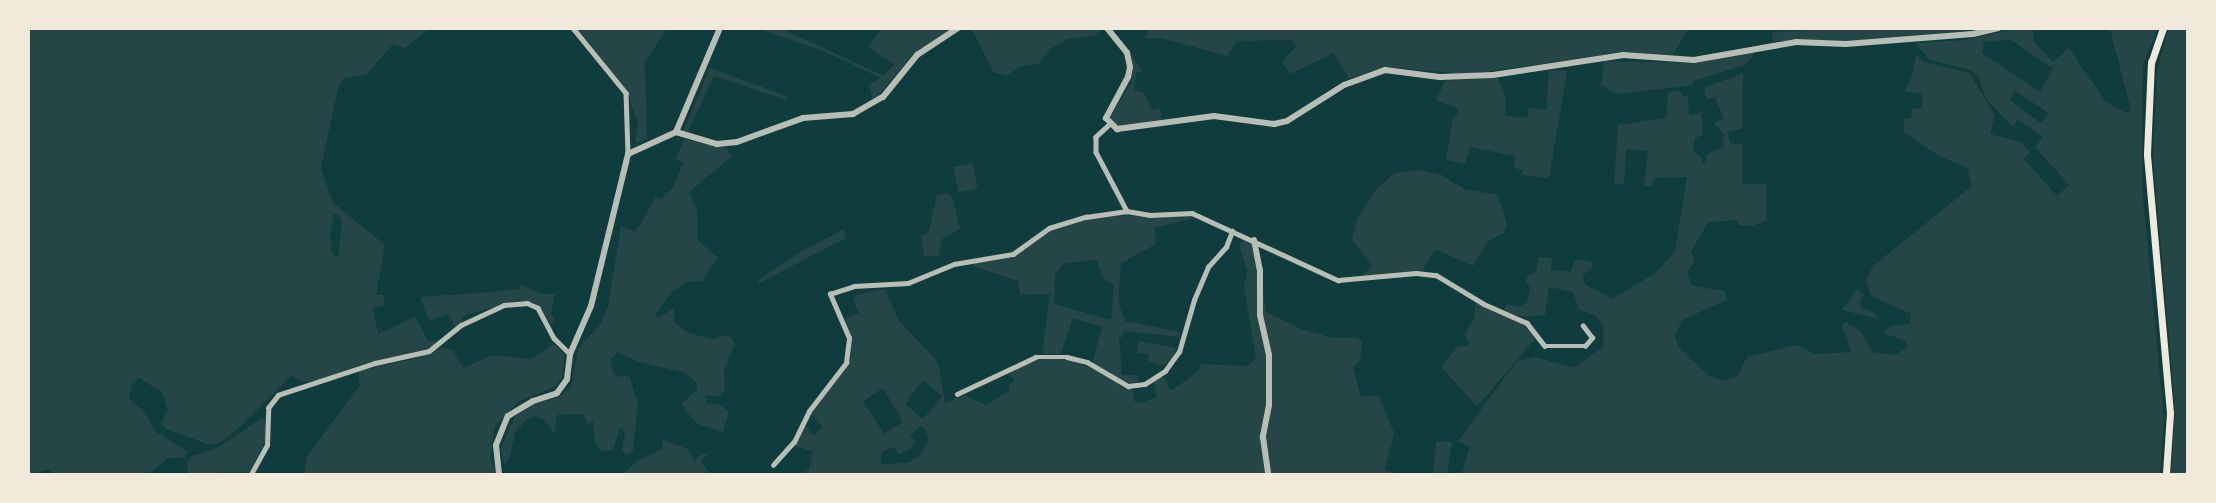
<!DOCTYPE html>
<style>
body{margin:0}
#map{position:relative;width:2216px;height:503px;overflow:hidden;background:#0f3d3e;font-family:"DM Sans",sans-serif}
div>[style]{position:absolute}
.green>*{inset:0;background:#244646;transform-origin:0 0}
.minor>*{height:4.5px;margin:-2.25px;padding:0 2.25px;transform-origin:2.25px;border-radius:2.25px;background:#b8beb3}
.tertiary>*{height:6px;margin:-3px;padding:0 3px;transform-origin:3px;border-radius:3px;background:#b8beb3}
.secondary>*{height:7px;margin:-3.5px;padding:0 3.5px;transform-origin:3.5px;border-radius:3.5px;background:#f1e9da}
span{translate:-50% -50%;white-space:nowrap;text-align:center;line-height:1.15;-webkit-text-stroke:6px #f1e9da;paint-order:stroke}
.frame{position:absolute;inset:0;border:30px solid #f1e9da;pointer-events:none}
</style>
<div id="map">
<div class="green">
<i style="clip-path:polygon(1151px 28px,1688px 29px,1672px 57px,1627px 52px,1468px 74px,1386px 67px,1349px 78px,1334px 53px,1290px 74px,1282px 62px,1296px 46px,1290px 40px,1236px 41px,1228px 56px,1160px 38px,1144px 38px)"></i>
<i style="clip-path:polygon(1857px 28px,1961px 28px,1961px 32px,1849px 41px,1773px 41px,1772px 32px)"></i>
<i style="clip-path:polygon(evenodd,28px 29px,428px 29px,405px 48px,393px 44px,366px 75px,344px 78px,338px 88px,321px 168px,333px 203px,385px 245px,376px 295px,383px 295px,385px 305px,373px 308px,378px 334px,415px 317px,429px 342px,439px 341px,429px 349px,362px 364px,320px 380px,302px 382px,292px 375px,241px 426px,221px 442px,210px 445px,166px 429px,161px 424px,167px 409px,162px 392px,139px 378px,132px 383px,129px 398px,146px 414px,155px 431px,188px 452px,183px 458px,168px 458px,151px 472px,142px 474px,52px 474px,50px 469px,29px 474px,28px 29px,334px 214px,340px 216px,342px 222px,338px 258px,332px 253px,330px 233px,334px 214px)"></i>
<i style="clip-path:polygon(576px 29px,666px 29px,645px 63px,647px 139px,635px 144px,638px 123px,626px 89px)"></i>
<i style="clip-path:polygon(760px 29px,782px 29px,884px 76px,894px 64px,868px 47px,882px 29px,953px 29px,914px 53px,873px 102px,869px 84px,881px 78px,826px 52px)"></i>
<i style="clip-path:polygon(972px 29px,1101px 29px,1096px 35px,1067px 39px,1052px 48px,1038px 64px,1020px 66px,1007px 76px,993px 72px)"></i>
<i style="clip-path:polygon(evenodd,2014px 29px,2033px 29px,2034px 42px,2053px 62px,2069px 48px,2105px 101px,2126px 113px,2131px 110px,2110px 29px,2157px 29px,2143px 65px,2142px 186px,2164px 420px,2160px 474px,1462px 474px,1470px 446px,1457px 442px,1517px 361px,1536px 357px,1574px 368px,1603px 347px,1603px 326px,1595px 315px,1579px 310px,1573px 292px,1549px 287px,1545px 315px,1525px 317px,1504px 312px,1506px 304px,1521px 307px,1527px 301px,1531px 285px,1526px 284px,1527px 276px,1536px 272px,1539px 257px,1552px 258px,1551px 270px,1571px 272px,1575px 259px,1591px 261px,1593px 267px,1583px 275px,1585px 284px,1612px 299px,1657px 272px,1675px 251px,1687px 177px,1654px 178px,1652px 187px,1644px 186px,1648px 151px,1626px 149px,1624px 184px,1614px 184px,1618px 125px,1666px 118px,1668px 92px,1681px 91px,1682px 96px,1688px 97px,1689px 116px,1701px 112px,1703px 135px,1695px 138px,1693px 152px,1700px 155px,1703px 164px,1707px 162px,1706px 155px,1724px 147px,1722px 140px,1725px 135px,1714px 123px,1724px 119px,1715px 97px,1706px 100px,1704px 87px,1743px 74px,1742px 129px,1727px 132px,1731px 145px,1741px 143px,1743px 146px,1742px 184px,1766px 184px,1766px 221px,1751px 226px,1739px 225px,1737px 220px,1708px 222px,1691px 252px,1695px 262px,1687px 272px,1692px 286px,1725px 291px,1727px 300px,1682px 320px,1675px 336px,1678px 346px,1708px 375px,1723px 381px,1737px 377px,1747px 357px,1797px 345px,1814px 354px,1851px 352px,1842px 325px,1846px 322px,1861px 331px,1872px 352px,1894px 355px,1906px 349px,1906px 341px,1883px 333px,1891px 326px,1910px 324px,1911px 314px,1871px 296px,1866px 281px,1873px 266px,1972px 186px,1967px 168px,1939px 156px,1904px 132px,1904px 118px,1911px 118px,1912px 109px,1922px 108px,1923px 93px,1905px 92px,1913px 73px,1916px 54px,1924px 62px,1969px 73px,1995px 115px,1990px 134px,2021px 142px,2030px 152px,2024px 159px,2057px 196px,2069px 185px,2035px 147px,2043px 137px,2017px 119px,2014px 128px,1986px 99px,1978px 76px,1971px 70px,1930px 60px,1918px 47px,1917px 43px,1964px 40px,2014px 29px,2010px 39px,2053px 69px,2040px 92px,1982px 53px,1984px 42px,2010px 39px,2014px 29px,2015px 91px,2049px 113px,2041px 123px,2010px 100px,2015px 91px)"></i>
<i style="clip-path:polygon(2168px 29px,2188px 29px,2187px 474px,2171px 474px,2175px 405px,2153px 156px,2157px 72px)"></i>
<i style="clip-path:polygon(1753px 50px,1754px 55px,1745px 65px,1693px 81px,1693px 85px,1617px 94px,1601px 85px,1604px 61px,1686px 63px)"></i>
<i style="clip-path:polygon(1129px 52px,1143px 72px,1137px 72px,1134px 90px,1144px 93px,1152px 110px,1160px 108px,1162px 121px,1119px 127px,1110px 118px,1132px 81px)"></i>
<i style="clip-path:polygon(710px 68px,787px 96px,787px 100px,714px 76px,687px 133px,683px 132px)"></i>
<i style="clip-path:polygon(1562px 70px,1567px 71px,1549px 178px,1522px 175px,1522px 170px,1514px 168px,1515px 156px,1470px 147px,1465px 164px,1446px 160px,1453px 117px,1457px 116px,1458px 108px,1436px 100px,1445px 81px,1498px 77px,1506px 100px,1505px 116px,1527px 118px,1529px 108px,1546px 110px,1549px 71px)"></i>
<i style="clip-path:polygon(684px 139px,727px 148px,731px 157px,689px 192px,697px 211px,698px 240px,718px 258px,702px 281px,686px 282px,672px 292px,655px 315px,658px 318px,674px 308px,675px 322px,684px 331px,713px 340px,722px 335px,731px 337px,735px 344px,724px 371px,725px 390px,720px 397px,705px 395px,706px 403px,721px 405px,729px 412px,723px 432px,698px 424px,684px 409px,682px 403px,697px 390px,697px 383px,683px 372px,638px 362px,618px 352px,611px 359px,611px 366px,616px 377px,629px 375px,638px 404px,633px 451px,627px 455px,622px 452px,625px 431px,620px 427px,613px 450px,602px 451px,595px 443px,593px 421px,588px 424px,583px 414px,557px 415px,554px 434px,546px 421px,535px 416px,526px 420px,515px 433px,509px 460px,504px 464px,501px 448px,515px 416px,535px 403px,558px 398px,571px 388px,578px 349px,601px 323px,608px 306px,621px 226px,636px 232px,656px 196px,661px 199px,673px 188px,683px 163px,676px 159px)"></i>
<i style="left:973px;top:163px;width:26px;height:20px;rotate:79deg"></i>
<i style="clip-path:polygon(1418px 170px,1442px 175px,1464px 189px,1498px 195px,1507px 224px,1504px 233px,1488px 241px,1473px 266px,1435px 249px,1423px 270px,1358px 280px,1372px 266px,1352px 240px,1357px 219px,1376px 189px,1395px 173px)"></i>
<i style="clip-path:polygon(947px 193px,953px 199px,960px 229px,942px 239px,938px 256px,924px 257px,921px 237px,929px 231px,937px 195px)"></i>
<i style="clip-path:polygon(evenodd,1190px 215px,1197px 217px,1154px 228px,1156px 244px,1121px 263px,1118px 302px,1125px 321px,1180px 332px,1179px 337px,1124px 331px,1123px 337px,1119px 337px,1122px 375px,1138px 375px,1138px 384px,1123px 382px,1092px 364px,1102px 327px,1073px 318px,1061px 354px,1042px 354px,1050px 294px,1020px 295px,1018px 281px,973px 266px,973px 262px,1014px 256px,1055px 227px,1097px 216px,1190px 215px,1097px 260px,1102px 277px,1114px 285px,1111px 320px,1054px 304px,1055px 275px,1060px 267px,1065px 263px,1097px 260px)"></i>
<i style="clip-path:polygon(844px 229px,846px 238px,759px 283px,757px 281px,800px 252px)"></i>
<i style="clip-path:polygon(evenodd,1244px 240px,1250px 241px,1260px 269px,1266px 312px,1301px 329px,1333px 338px,1357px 338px,1362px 342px,1360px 361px,1353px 367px,1361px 397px,1379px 395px,1394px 433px,1385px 470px,1397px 474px,798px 474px,809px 470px,813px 451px,794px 446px,805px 425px,814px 436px,823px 427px,811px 414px,852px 355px,845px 319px,859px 313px,853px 300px,856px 295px,885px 289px,899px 321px,938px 362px,945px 403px,965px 395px,985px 405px,1010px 391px,1008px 386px,1014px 381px,1009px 372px,1042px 358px,1067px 359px,1094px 369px,1133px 391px,1135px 402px,1140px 403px,1157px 397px,1153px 381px,1162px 375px,1171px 391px,1199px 371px,1200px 364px,1248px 366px,1256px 358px,1244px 287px,1247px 271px,1239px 245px,1244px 240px,923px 380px,942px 396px,923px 419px,905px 404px,923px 380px,1244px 240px,883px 388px,903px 422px,884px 434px,863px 401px,883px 388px,1244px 240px,922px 425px,929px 438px,919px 457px,908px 463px,881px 464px,881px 452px,895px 447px,898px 454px,907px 451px,916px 442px,910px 435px,922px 425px)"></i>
<i style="clip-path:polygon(521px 285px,543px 294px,555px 294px,551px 312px,555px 322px,551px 324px,535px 303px,519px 300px,462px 316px,463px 321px,455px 327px,448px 314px,429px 321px,420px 297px,493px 292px,520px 289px)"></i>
<i style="clip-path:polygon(1857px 289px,1864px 294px,1860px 301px,1862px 308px,1874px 312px,1878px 319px,1842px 310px)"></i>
<i style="clip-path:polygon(1476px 302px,1519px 321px,1536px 338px,1477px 406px,1441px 367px,1457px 347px,1469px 345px,1465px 334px,1474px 319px)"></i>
<i style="clip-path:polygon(1139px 341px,1176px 348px,1172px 359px,1163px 366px,1149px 361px,1149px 354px,1137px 353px)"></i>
<i style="clip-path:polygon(554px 344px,565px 355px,562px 378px,554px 387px,519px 401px,495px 426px,490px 455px,496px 474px,304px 474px,307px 457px,360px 385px,358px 371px,413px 359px,441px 348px,451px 349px,464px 368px,492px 355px,531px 359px)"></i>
<i style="clip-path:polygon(262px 418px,267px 425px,265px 442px,249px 472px,188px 474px,187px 463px,192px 456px,216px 449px)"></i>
<i style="clip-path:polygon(663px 440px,688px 449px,695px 461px,703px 453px,707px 455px,701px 460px,703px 465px,711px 474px,622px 474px,639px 460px,662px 449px)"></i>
<i style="clip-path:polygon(1436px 441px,1452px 442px,1447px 474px,1433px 474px)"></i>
</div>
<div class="minor">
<i style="left:573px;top:28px;width:84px;rotate:50.8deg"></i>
<i style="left:626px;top:93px;width:61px;rotate:88.1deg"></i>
<i style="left:1109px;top:125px;width:18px;rotate:137deg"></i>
<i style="left:1096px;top:137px;width:15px;rotate:90deg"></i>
<i style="left:1096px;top:152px;width:67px;rotate:62.3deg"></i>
<i style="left:957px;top:394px;width:87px;rotate:-25.1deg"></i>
<i style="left:1036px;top:357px;width:31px"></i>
<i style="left:1067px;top:357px;width:21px;rotate:14deg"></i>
<i style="left:1087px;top:362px;width:48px;rotate:30.3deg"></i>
<i style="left:1128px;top:386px;width:17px;rotate:-7deg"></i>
<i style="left:1145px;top:384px;width:24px;rotate:-33deg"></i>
<i style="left:1165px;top:371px;width:24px;rotate:-54deg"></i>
<i style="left:1179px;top:352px;width:54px;rotate:-73.9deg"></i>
<i style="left:1194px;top:300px;width:36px;rotate:-67deg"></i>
<i style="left:1208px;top:267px;width:27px;rotate:-48deg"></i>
<i style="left:1226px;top:247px;width:17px;rotate:-69deg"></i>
<i style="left:773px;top:465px;width:31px;rotate:-48deg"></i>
<i style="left:794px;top:442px;width:34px;rotate:-64deg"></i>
<i style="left:809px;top:411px;width:61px;rotate:-52.4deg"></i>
<i style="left:846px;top:363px;width:25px;rotate:-83deg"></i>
<i style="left:849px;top:338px;width:48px;rotate:-113.4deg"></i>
<i style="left:830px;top:294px;width:25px;rotate:-18deg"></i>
<i style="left:854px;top:286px;width:54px;rotate:-3.2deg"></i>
<i style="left:908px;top:283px;width:50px;rotate:-22.4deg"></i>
<i style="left:954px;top:264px;width:60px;rotate:-9.6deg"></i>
<i style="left:1013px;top:254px;width:44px;rotate:-35.8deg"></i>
<i style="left:1049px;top:228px;width:39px;rotate:-17deg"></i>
<i style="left:1086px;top:217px;width:41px;rotate:-8.3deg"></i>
<i style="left:1127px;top:211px;width:23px;rotate:10deg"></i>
<i style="left:1150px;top:215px;width:42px;rotate:-2.7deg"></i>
<i style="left:1192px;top:213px;width:161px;rotate:24.7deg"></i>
<i style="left:1338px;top:280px;width:78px;rotate:-5.1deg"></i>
<i style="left:1416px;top:273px;width:20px;rotate:6deg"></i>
<i style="left:1436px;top:275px;width:56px;rotate:31.1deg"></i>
<i style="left:1484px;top:304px;width:47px;rotate:23.8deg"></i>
<i style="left:1527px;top:323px;width:29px;rotate:52deg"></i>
<i style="left:1545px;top:346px;width:40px"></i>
<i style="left:1585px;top:346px;width:11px;rotate:-49deg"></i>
<i style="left:1592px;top:338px;width:15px;rotate:-127deg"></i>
<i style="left:251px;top:474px;width:33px;rotate:-61deg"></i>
<i style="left:267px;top:445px;width:37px;rotate:-88deg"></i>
<i style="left:268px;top:408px;width:16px;rotate:-52deg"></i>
<i style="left:278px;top:395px;width:102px;rotate:-18.3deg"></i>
<i style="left:375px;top:363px;width:55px;rotate:-12.5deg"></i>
<i style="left:429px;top:351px;width:41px;rotate:-39.1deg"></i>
<i style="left:461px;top:325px;width:47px;rotate:-24.9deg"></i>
<i style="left:504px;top:305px;width:23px;rotate:-5deg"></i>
<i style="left:527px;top:303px;width:12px;rotate:24deg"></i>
<i style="left:538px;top:308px;width:34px;rotate:62deg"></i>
<i style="left:554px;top:338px;width:23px;rotate:45deg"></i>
</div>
<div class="tertiary">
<i style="left:1107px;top:28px;width:32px;rotate:51deg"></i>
<i style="left:1127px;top:53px;width:14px;rotate:78deg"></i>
<i style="left:1130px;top:67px;width:10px;rotate:101deg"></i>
<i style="left:1128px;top:77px;width:47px;rotate:118.2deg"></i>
<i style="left:1106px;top:118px;width:16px;rotate:45deg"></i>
<i style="left:1117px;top:129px;width:98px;rotate:-7.6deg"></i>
<i style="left:1214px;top:116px;width:61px;rotate:7.6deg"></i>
<i style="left:1274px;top:124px;width:13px;rotate:-13deg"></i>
<i style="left:1287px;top:121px;width:67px;rotate:-32.3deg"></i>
<i style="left:1344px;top:85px;width:44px;rotate:-20.1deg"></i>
<i style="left:1385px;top:70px;width:55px;rotate:7.3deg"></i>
<i style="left:1440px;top:77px;width:53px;rotate:-2.2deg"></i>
<i style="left:1493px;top:75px;width:132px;rotate:-8.7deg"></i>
<i style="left:1623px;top:55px;width:71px;rotate:4deg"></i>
<i style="left:1694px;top:60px;width:104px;rotate:-10deg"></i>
<i style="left:1796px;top:42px;width:50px;rotate:2.3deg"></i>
<i style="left:1846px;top:44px;width:127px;rotate:-4.5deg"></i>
<i style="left:1973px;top:34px;width:26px;rotate:-13deg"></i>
<i style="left:676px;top:132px;width:43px;rotate:16.3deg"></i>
<i style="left:717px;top:144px;width:20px;rotate:-6deg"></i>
<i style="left:737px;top:142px;width:70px;rotate:-20deg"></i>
<i style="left:803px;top:118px;width:50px;rotate:-4.6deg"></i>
<i style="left:853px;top:114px;width:34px;rotate:-30deg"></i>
<i style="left:883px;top:97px;width:54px;rotate:-51deg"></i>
<i style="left:917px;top:55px;width:49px;rotate:-33.4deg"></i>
<i style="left:676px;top:132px;width:113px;rotate:-67.1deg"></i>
<i style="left:1254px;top:240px;width:31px;rotate:79deg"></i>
<i style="left:1260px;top:270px;width:45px;rotate:90deg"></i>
<i style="left:1260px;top:315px;width:41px;rotate:77.3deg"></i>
<i style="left:1269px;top:355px;width:50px;rotate:90deg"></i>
<i style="left:1269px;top:405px;width:33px;rotate:101deg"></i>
<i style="left:1263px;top:437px;width:37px;rotate:82deg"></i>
<i style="left:499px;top:474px;width:29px;rotate:-96deg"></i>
<i style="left:496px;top:445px;width:31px;rotate:-68deg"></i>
<i style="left:508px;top:416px;width:29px;rotate:-31deg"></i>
<i style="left:533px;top:401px;width:25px;rotate:-18deg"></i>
<i style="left:557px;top:393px;width:17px;rotate:-54deg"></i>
<i style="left:567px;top:379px;width:25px;rotate:-83deg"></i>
<i style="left:570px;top:354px;width:52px;rotate:-66.4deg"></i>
<i style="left:591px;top:306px;width:156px;rotate:-76.3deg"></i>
<i style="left:628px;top:154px;width:53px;rotate:-24.6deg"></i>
</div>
<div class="secondary">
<i style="left:2163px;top:28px;width:36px;rotate:109deg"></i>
<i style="left:2151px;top:62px;width:93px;rotate:92.5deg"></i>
<i style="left:2147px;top:155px;width:259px;rotate:84.9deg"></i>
<i style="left:2170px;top:413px;width:61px;rotate:93.8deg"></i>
</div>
<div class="frame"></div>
</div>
